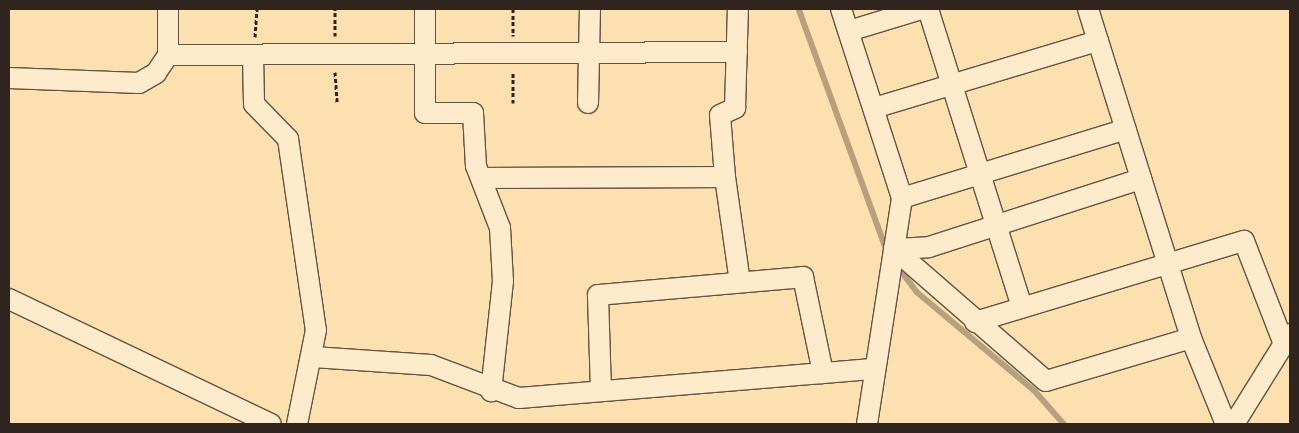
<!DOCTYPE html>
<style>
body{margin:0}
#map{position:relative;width:1299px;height:433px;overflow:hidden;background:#fce0b0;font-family:Cardo,serif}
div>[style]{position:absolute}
.stream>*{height:5.5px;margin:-2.75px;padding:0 2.75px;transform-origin:2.75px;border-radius:2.75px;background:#b7a07e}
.path>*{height:3px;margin-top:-1.5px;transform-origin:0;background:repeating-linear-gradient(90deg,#30241e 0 4px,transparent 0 6.5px)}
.roads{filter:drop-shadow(1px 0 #635342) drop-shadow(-1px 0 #635342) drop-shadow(0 1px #635342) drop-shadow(0 -1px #635342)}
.minor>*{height:20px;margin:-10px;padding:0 10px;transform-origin:10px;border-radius:10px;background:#fdebcc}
span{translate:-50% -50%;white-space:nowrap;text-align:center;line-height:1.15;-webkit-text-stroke:5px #fdebcc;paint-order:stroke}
.frame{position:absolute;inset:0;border:10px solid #30241e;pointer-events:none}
</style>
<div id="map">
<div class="stream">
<i style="left:799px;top:9px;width:260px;rotate:70deg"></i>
<i style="left:896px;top:264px;width:35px;rotate:53deg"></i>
<i style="left:917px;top:292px;width:154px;rotate:40deg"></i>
<i style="left:1035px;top:391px;width:44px;rotate:48.7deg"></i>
</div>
<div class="path">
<i style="left:513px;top:9px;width:27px;rotate:90deg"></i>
<i style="left:335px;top:36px;width:27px;rotate:-90deg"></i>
<i style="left:255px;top:37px;width:28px;rotate:-86deg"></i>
<i style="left:335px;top:72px;width:31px;rotate:86deg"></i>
<i style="left:513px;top:103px;width:31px;rotate:-90deg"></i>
</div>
<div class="roads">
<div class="minor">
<i style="left:425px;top:9px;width:104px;rotate:90deg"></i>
<i style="left:425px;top:113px;width:48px"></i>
<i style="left:473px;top:113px;width:53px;rotate:86.8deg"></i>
<i style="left:476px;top:166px;width:66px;rotate:68.8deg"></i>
<i style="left:500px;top:228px;width:53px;rotate:86.8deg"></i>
<i style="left:503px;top:281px;width:111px;rotate:96.2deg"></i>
<i style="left:841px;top:9px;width:199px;rotate:72.1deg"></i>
<i style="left:902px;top:198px;width:229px;rotate:98.8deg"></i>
<i style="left:928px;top:9px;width:313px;rotate:72.5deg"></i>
<i style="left:1088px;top:9px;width:345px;rotate:72.6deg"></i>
<i style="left:1191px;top:338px;width:93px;rotate:67.9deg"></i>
<i style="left:849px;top:31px;width:75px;rotate:-17deg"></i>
<i style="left:168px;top:55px;width:569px;rotate:-0.3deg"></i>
<i style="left:253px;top:55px;width:49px;rotate:88.8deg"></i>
<i style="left:254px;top:104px;width:49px;rotate:45.8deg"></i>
<i style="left:288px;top:139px;width:193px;rotate:81.7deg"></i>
<i style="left:316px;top:330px;width:96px;rotate:101.4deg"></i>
<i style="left:9px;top:78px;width:130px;rotate:2.2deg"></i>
<i style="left:139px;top:83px;width:20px;rotate:-30deg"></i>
<i style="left:156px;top:73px;width:22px;rotate:-56deg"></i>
<i style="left:168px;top:55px;width:46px;rotate:-90deg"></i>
<i style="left:588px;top:103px;width:94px;rotate:-88.8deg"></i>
<i style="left:874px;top:108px;width:234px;rotate:-16.7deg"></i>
<i style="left:725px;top:177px;width:62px;rotate:-94.6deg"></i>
<i style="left:720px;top:115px;width:17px;rotate:-25deg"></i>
<i style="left:735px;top:108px;width:99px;rotate:-88.3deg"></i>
<i style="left:484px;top:178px;width:241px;rotate:-0.2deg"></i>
<i style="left:725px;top:177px;width:106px;rotate:81.9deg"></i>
<i style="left:902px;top:198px;width:234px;rotate:-17.1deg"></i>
<i style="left:894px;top:249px;width:201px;rotate:41deg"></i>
<i style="left:1046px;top:381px;width:151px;rotate:-16.5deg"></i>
<i style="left:894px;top:249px;width:35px;rotate:-3deg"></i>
<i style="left:929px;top:247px;width:223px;rotate:-17.8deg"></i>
<i style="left:9px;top:299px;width:290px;rotate:25.5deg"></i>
<i style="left:975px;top:322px;width:281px;rotate:-16.8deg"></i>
<i style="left:1244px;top:241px;width:110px;rotate:68.8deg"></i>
<i style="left:313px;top:357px;width:118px;rotate:3.9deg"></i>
<i style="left:431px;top:365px;width:94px;rotate:20.6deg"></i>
<i style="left:519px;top:398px;width:357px;rotate:-4.7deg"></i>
<i style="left:601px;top:391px;width:96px;rotate:-91.8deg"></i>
<i style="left:598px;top:295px;width:206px;rotate:-5deg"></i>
<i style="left:803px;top:277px;width:98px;rotate:78.2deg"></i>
<i style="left:1234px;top:424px;width:106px;rotate:-58.1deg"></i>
</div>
</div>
<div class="frame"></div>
</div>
